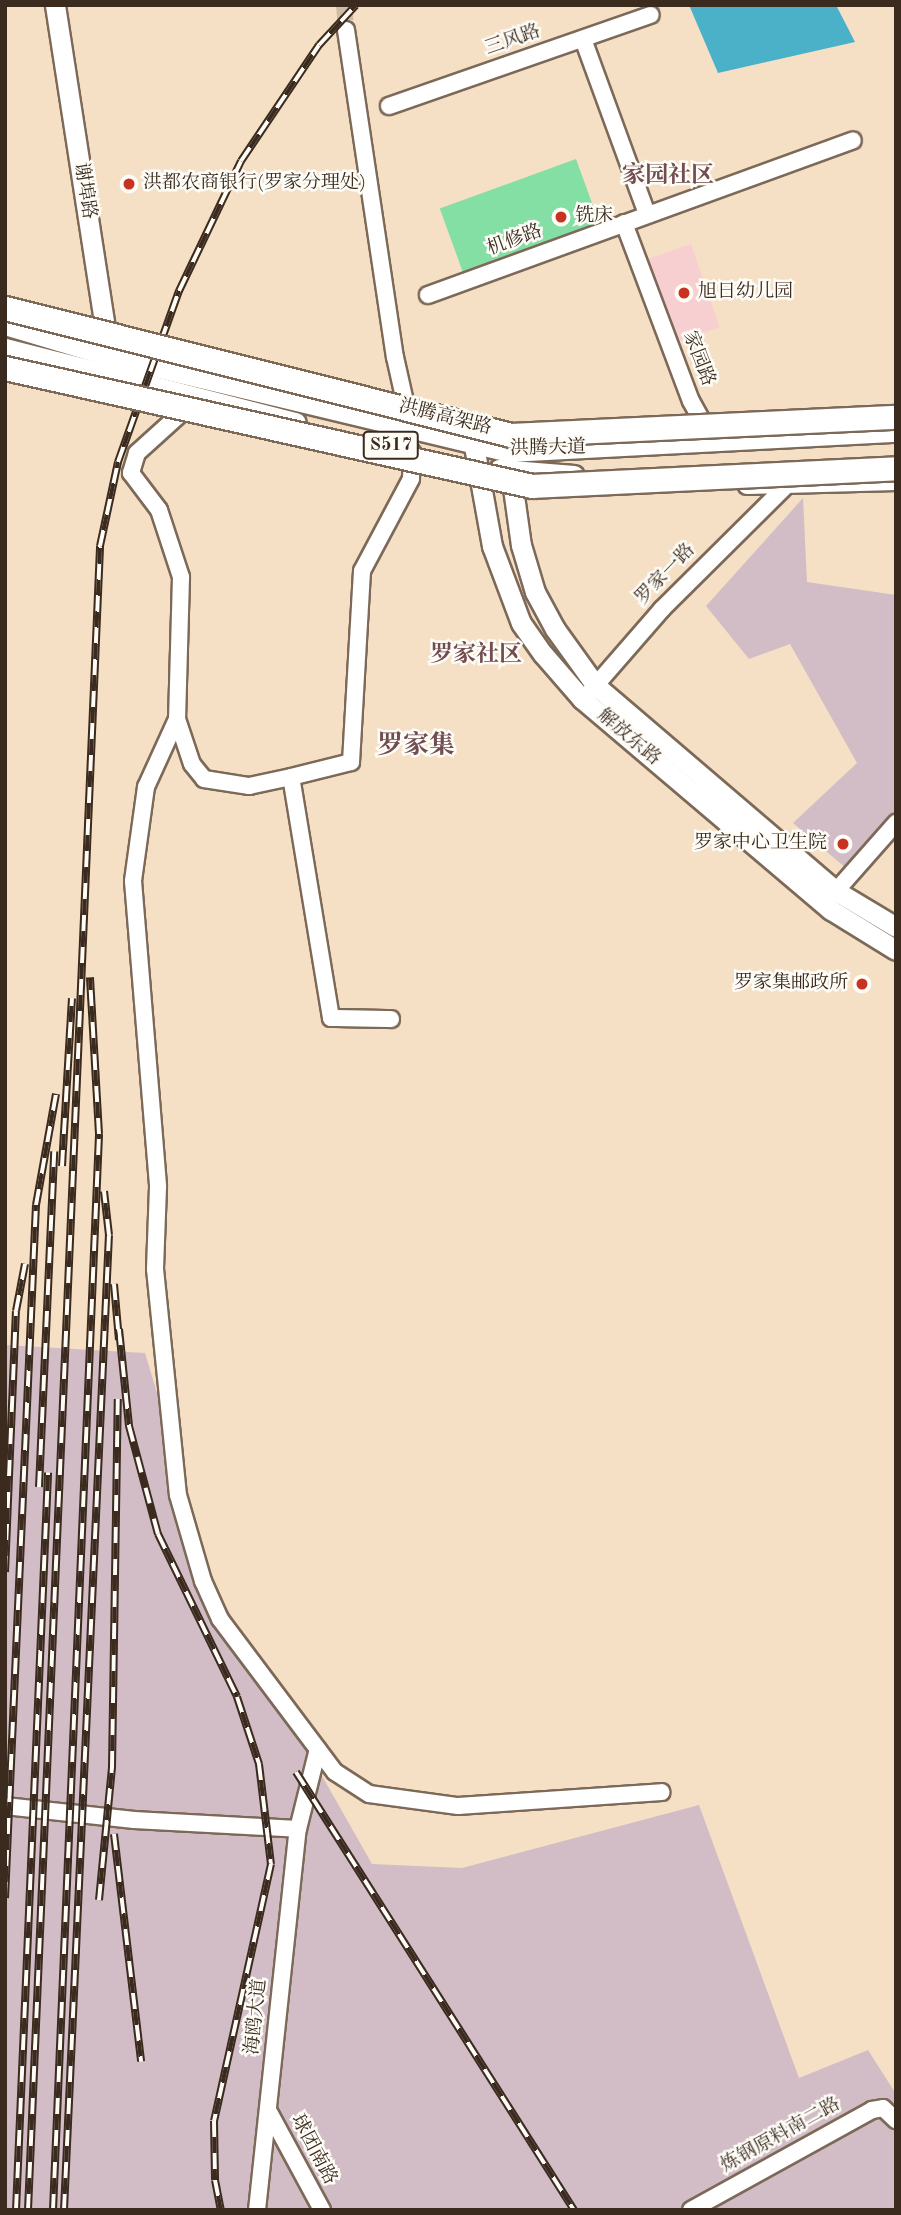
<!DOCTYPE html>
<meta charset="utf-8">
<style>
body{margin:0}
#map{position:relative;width:901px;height:2215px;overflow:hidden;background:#f5dfc5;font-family:"Old Standard TT","Noto Serif SC",serif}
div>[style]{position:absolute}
.built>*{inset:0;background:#f7cfd1;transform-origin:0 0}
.industrial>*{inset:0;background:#d2bdc6}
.green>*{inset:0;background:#84dfa5;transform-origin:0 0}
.water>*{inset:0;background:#4ab1c9}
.minor-tunnel>*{height:16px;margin-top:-8px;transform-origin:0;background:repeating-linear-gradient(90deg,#d0bba4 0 16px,transparent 0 24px)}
.roads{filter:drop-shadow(2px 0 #7c6958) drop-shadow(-2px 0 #7c6958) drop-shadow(0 2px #7c6958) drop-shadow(0 -2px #7c6958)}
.minor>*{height:16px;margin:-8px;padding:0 8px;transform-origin:8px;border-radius:8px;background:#fff}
.major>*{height:19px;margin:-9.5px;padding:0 9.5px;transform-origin:9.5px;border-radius:9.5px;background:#fff}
.rail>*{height:8px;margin-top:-4px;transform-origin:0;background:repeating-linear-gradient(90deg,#fdfcf7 0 16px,#3b2a1e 0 32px);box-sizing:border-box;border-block:2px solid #3b2a1e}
.bridges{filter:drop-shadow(2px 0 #7c6958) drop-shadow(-2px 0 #7c6958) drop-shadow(0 2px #7c6958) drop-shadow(0 -2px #7c6958)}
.highway-bridge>*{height:23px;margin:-11.5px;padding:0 11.5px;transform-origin:11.5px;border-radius:11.5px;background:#fff}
.dots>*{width:19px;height:19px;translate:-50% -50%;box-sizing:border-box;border:4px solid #fdfcf7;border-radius:50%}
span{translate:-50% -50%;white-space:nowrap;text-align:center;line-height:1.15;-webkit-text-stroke:5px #fdfcf7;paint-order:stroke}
.shield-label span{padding:2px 5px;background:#fdfcf7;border:2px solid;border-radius:5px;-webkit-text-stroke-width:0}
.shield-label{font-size:18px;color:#3b2a1e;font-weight:700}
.street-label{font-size:19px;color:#3b2a1e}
.poi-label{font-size:19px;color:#3b2a1e}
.left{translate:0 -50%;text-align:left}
.right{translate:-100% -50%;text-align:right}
.quarter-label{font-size:23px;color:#724c51;font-weight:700}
.district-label{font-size:26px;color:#724c51;font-weight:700}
.frame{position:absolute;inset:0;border:7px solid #3b2a1e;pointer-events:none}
</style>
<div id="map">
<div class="built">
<i style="left:691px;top:244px;width:88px;height:46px;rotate:71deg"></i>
</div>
<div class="industrial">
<i style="clip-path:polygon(803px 498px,807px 582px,896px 595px,896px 831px,854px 875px,793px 823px,857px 763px,790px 644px,749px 659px,706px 606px)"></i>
<i style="clip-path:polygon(5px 1345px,145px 1353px,216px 1589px,372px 1864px,462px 1868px,699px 1805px,799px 2078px,868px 2050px,896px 2094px,896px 2210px,5px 2210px)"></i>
</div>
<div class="green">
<i style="left:576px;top:159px;width:72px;height:145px;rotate:70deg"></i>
</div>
<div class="water">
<i style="clip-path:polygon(689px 5px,836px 5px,855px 42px,718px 73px)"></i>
</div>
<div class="minor-tunnel">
<i style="left:344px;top:5px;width:25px;rotate:85deg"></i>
</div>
<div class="roads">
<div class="minor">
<i style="left:346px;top:30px;width:331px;rotate:81.5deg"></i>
<i style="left:395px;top:357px;width:59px;rotate:77.4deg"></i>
<i style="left:583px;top:39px;width:186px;rotate:69.9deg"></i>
<i style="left:389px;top:106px;width:277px;rotate:-19.2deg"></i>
<i style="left:624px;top:223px;width:190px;rotate:69.4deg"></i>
<i style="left:691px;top:401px;width:37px;rotate:61deg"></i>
<i style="left:428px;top:295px;width:452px;rotate:-20deg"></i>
<i style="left:179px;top:415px;width:57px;rotate:137.9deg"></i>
<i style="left:137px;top:453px;width:21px;rotate:107deg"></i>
<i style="left:131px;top:473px;width:46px;rotate:52.9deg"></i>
<i style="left:159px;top:510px;width:71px;rotate:71.8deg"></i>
<i style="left:181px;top:577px;width:142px;rotate:91.6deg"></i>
<i style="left:177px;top:719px;width:47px;rotate:71.6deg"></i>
<i style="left:192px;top:764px;width:19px;rotate:51deg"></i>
<i style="left:204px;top:779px;width:46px;rotate:8.8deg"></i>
<i style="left:249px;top:786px;width:43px;rotate:-12.1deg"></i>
<i style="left:589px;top:693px;width:111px;rotate:-49deg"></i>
<i style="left:662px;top:609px;width:175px;rotate:-44.8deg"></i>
<i style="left:177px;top:719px;width:75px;rotate:114.5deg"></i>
<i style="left:146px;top:787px;width:95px;rotate:97.9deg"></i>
<i style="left:133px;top:881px;width:307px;rotate:85.3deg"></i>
<i style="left:158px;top:1187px;width:82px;rotate:92.1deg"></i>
<i style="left:155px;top:1269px;width:227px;rotate:84.2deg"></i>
<i style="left:178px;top:1495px;width:90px;rotate:73.8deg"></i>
<i style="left:203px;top:1581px;width:42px;rotate:65.9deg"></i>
<i style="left:220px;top:1619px;width:191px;rotate:53.1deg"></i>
<i style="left:335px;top:1772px;width:40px;rotate:32.9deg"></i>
<i style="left:369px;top:1794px;width:90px;rotate:7.7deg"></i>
<i style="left:458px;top:1806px;width:204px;rotate:-3.9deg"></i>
<i style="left:836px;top:891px;width:91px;rotate:-48.6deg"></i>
<i style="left:391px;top:1019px;width:60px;rotate:-179deg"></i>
<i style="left:331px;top:1018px;width:244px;rotate:-99.4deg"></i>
<i style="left:291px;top:777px;width:62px;rotate:-14deg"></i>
<i style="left:351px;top:762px;width:191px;rotate:-86.7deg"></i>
<i style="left:362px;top:571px;width:104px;rotate:-62deg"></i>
<i style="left:411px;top:479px;width:27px;rotate:-88deg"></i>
<i style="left:5px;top:1806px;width:130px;rotate:6.2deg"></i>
<i style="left:134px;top:1820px;width:164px;rotate:3.1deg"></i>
<i style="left:268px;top:2110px;width:114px;rotate:61.6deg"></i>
<i style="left:257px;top:2210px;width:383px;rotate:-83.9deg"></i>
<i style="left:298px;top:1829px;width:82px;rotate:-76deg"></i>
<i style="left:691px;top:2210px;width:207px;rotate:-28.9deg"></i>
<i style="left:872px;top:2110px;width:11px;rotate:-10deg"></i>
<i style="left:883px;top:2108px;width:18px;rotate:43deg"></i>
</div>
<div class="major">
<i style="left:55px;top:5px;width:345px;rotate:81.2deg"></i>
<i style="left:5px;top:325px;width:109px;rotate:16.6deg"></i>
<i style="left:109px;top:356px;width:410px;rotate:13.5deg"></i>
<i style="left:508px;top:452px;width:389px;rotate:-3deg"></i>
<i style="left:5px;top:348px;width:300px;rotate:14.3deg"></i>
<i style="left:474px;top:446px;width:102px;rotate:79.8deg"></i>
<i style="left:492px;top:546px;width:82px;rotate:69.4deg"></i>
<i style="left:521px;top:623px;width:38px;rotate:55deg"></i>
<i style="left:543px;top:654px;width:60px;rotate:49.1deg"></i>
<i style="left:582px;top:699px;width:326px;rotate:40.3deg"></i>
<i style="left:831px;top:910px;width:76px;rotate:31.6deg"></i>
<i style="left:510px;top:467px;width:79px;rotate:82deg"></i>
<i style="left:521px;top:545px;width:49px;rotate:73.4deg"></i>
<i style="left:535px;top:592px;width:42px;rotate:61.6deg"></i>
<i style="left:555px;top:629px;width:70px;rotate:54.3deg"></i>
<i style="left:596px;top:686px;width:316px;rotate:40.5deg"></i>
<i style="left:836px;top:891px;width:70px;rotate:31deg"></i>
<i style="left:499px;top:469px;width:75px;rotate:4.6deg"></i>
<i style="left:747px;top:484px;width:149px;rotate:-1.5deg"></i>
</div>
</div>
<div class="rail">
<i style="left:62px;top:1166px;width:168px;rotate:-86.6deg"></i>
<i style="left:114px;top:1284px;width:56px;rotate:84.9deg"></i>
<i style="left:119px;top:1329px;width:98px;rotate:84.1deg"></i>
<i style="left:129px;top:1426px;width:112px;rotate:75deg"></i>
<i style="left:158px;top:1534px;width:181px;rotate:64.1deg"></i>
<i style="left:237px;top:1697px;width:71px;rotate:71.8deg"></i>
<i style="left:259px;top:1764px;width:101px;rotate:83.2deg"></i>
<i style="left:271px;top:1864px;width:263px;rotate:102.5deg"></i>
<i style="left:214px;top:2121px;width:59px;rotate:89deg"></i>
<i style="left:215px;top:2180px;width:31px;rotate:79deg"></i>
<i style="left:39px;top:1487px;width:336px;rotate:-87.4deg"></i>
<i style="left:5px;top:1572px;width:261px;rotate:-87.6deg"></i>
<i style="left:16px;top:1311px;width:48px;rotate:-79.2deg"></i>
<i style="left:296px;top:1772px;width:519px;rotate:57.6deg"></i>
<i style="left:114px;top:1834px;width:229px;rotate:83.2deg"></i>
<i style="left:5px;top:1898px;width:694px;rotate:-87.44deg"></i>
<i style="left:36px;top:1205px;width:113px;rotate:-79.8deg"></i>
<i style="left:99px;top:1900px;width:134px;rotate:-84.4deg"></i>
<i style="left:112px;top:1767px;width:368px;rotate:-89.1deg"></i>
<i style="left:16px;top:2210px;width:738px;rotate:-87.51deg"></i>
<i style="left:28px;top:2210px;width:1666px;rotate:-87.52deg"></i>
<i style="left:100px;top:546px;width:86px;rotate:-77.9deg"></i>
<i style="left:118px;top:462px;width:182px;rotate:-70.4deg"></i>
<i style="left:179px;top:291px;width:144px;rotate:-64.5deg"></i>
<i style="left:241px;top:161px;width:140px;rotate:-56.1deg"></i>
<i style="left:319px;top:45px;width:54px;rotate:-47.2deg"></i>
<i style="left:53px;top:2210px;width:1077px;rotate:-87.55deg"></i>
<i style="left:99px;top:1134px;width:157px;rotate:-93.3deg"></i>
<i style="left:64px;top:2210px;width:976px;rotate:-87.36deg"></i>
<i style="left:109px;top:1235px;width:44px;rotate:-96.5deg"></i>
</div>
<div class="bridges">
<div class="highway-bridge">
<i style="left:5px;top:308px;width:522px;rotate:14.09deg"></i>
<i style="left:511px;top:435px;width:385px;rotate:-2.7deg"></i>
<i style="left:5px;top:368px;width:540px;rotate:12.62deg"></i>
<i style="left:532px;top:486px;width:364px;rotate:-2.8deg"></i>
</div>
</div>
<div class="dots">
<i style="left:129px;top:184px;background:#c8321e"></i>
<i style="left:561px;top:217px;background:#c8321e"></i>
<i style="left:684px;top:293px;background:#c8321e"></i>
<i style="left:843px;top:844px;background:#c8321e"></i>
<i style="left:862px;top:984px;background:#c8321e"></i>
</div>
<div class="shield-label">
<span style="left:391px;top:445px">S517</span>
</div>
<div class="street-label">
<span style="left:513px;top:41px;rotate:-19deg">三风路</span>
<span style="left:84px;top:191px;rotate:81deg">谢埠路</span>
<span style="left:515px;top:241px;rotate:-20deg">机修路</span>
<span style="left:698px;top:359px;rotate:69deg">家园路</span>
<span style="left:445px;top:418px;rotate:14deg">洪腾高架路</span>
<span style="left:548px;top:449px;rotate:-1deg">洪腾大道</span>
<span style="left:666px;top:575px;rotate:-46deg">罗家一路</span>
<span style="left:628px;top:738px;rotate:40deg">解放东路</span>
<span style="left:257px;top:2017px;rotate:-84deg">海鸥大道</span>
<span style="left:781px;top:2136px;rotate:-29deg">炼钢原料南二路</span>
<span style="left:313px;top:2150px;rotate:62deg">球团南路</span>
</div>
<div class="poi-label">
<span class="left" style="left:143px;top:184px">洪都农商银行(罗家分理处)</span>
<span class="left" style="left:575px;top:217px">铣床</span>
<span class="left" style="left:698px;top:293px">旭日幼儿园</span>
<span class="right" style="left:827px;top:844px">罗家中心卫生院</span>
<span class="right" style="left:848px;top:984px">罗家集邮政所</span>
</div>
<div class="quarter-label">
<span style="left:668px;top:176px">家园社区</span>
<span style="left:476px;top:655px">罗家社区</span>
</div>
<div class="district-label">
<span style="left:416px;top:747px">罗家集</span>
</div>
<div class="frame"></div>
</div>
